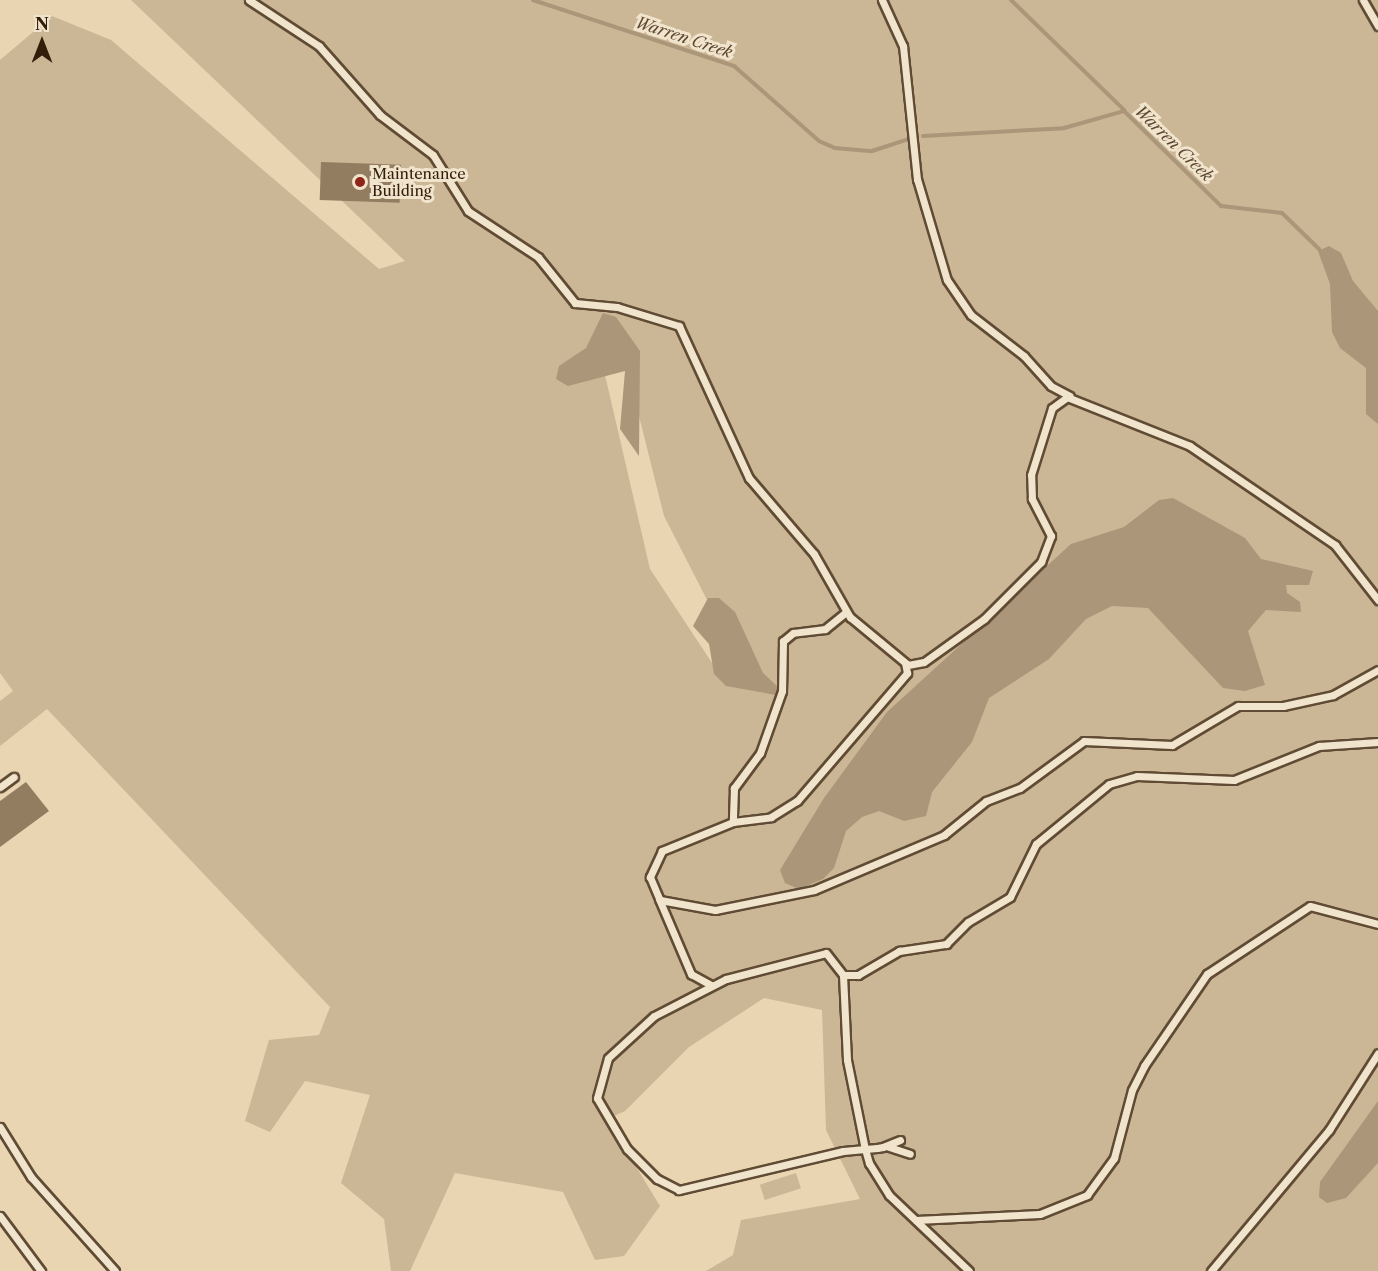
<!DOCTYPE html>
<style>
body{margin:0}
#map{position:relative;width:1378px;height:1271px;overflow:hidden;background:#ead5b2;font-family:"Libre Caslon Text",serif}
div>[style]{position:absolute}
.green>*{inset:0;background:#cbb695;transform-origin:0 0}
.water>*{inset:0;background:#ab9679}
.stream>*{height:4px;margin:-2px;padding:0 2px;transform-origin:2px;border-radius:2px;background:#ab9679}
.building>*{inset:0;background:#927d61;transform-origin:0 0}
.roads{filter:drop-shadow(2px 0 #604b34) drop-shadow(-2px 0 #604b34) drop-shadow(0 2px #604b34) drop-shadow(0 -2px #604b34)}
.lane>*{height:7px;margin:-3.5px;padding:0 3.5px;transform-origin:3.5px;border-radius:3.5px;background:#f1e4cd}
.dots>*{width:16px;height:16px;translate:-50% -50%;box-sizing:border-box;border:3px solid #f1e4cd;border-radius:50%}
span{translate:-50% -50%;white-space:nowrap;text-align:center;line-height:1.15;-webkit-text-stroke:6px #f1e4cd;paint-order:stroke}
.poi-label{font-size:15px;color:#321d0a}
.left{translate:0 -50%;text-align:left}
.water-label{font-size:16px;color:#5c4731;font-style:italic}
.north{position:absolute;left:12px;top:12px;width:60px;height:60px;-webkit-text-stroke:4px #f1e4cd;paint-order:stroke;rotate:0deg;font-size:16px;font-weight:700;line-height:24px;text-align:center;color:#321d0a}
.north::after{content:'';display:block;margin:auto;width:21px;height:27px;background:#321d0a;clip-path:polygon(50% 0,100% 100%,50% 72%,0 100%)}
</style>
<div id="map">
<div class="green">
<i style="clip-path:polygon(evenodd,131px 0,1378px 0,1378px 1271px,706px 1271px,733px 1255px,741px 1220px,860px 1199px,826px 1130px,822px 1010px,764px 998px,689px 1047px,625px 1111px,607px 1119px,660px 1206px,624px 1256px,595px 1260px,563px 1192px,455px 1173px,410px 1271px,391px 1271px,384px 1219px,341px 1183px,370px 1095px,305px 1081px,270px 1132px,245px 1121px,269px 1040px,319px 1035px,330px 1007px,47px 709px,0 746px,0 701px,13px 691px,0 673px,0 60px,52px 16px,111px 40px,379px 269px,405px 261px,131px 0,621px 344px,664px 516px,741px 666px,726px 684px,650px 569px,605px 375px,621px 344px)"></i>
<i style="left:796px;top:1173px;width:16px;height:38px;rotate:72deg"></i>
</div>
<div class="water">
<i style="clip-path:polygon(1329px 246px,1341px 253px,1353px 281px,1378px 311px,1378px 424px,1366px 414px,1366px 368px,1340px 348px,1332px 332px,1330px 284px,1318px 251px)"></i>
<i style="clip-path:polygon(603px 313px,616px 317px,640px 351px,639px 456px,620px 429px,625px 371px,568px 386px,556px 379px,559px 366px,586px 348px)"></i>
<i style="clip-path:polygon(1173px 498px,1245px 538px,1261px 559px,1313px 571px,1309px 585px,1286px 585px,1287px 593px,1300px 602px,1301px 612px,1266px 610px,1248px 631px,1265px 685px,1245px 691px,1223px 688px,1148px 608px,1112px 606px,1086px 619px,1049px 659px,989px 698px,972px 742px,932px 792px,926px 816px,904px 821px,879px 811px,862px 817px,846px 831px,834px 868px,823px 879px,799px 889px,785px 883px,780px 870px,824px 798px,887px 712px,1071px 544px,1124px 527px,1159px 500px)"></i>
<i style="clip-path:polygon(708px 598px,719px 598px,735px 612px,763px 673px,778px 687px,776px 695px,726px 686px,714px 674px,709px 644px,693px 626px)"></i>
<i style="clip-path:polygon(1378px 1101px,1378px 1163px,1346px 1198px,1327px 1203px,1319px 1197px,1320px 1182px)"></i>
</div>
<div class="stream">
<i style="left:533px;top:0;width:212px;rotate:18.2deg"></i>
<i style="left:734px;top:66px;width:113px;rotate:41.4deg"></i>
<i style="left:819px;top:141px;width:17px;rotate:24deg"></i>
<i style="left:835px;top:148px;width:37px;rotate:5deg"></i>
<i style="left:872px;top:151px;width:39px;rotate:-18deg"></i>
<i style="left:1011px;top:0;width:158px;rotate:44.2deg"></i>
<i style="left:923px;top:136px;width:141px;rotate:-3.2deg"></i>
<i style="left:1064px;top:128px;width:62px;rotate:-15.8deg"></i>
<i style="left:1124px;top:111px;width:136px;rotate:44.4deg"></i>
<i style="left:1221px;top:206px;width:61px;rotate:6.5deg"></i>
<i style="left:1282px;top:213px;width:52px;rotate:44.2deg"></i>
</div>
<div class="building">
<i style="left:321px;top:162px;width:80px;height:38px;rotate:2deg"></i>
<i style="clip-path:polygon(26px 782px,49px 811px,0 847px,0 801px)"></i>
</div>
<div class="roads">
<div class="lane">
<i style="left:249px;top:0;width:84px;rotate:33.3deg"></i>
<i style="left:319px;top:46px;width:92px;rotate:48.5deg"></i>
<i style="left:380px;top:115px;width:66px;rotate:37deg"></i>
<i style="left:433px;top:155px;width:66px;rotate:58deg"></i>
<i style="left:468px;top:211px;width:84px;rotate:33.3deg"></i>
<i style="left:538px;top:257px;width:59px;rotate:51.2deg"></i>
<i style="left:575px;top:303px;width:42px;rotate:5.4deg"></i>
<i style="left:617px;top:307px;width:65px;rotate:17deg"></i>
<i style="left:679px;top:326px;width:167px;rotate:65.3deg"></i>
<i style="left:749px;top:478px;width:100px;rotate:49.5deg"></i>
<i style="left:814px;top:554px;width:73px;rotate:60.3deg"></i>
<i style="left:850px;top:617px;width:75px;rotate:39.6deg"></i>
<i style="left:908px;top:665px;width:16px;rotate:-11deg"></i>
<i style="left:924px;top:662px;width:74px;rotate:-35.6deg"></i>
<i style="left:984px;top:619px;width:81px;rotate:-45deg"></i>
<i style="left:1041px;top:562px;width:28px;rotate:-69deg"></i>
<i style="left:1051px;top:536px;width:42px;rotate:-117.2deg"></i>
<i style="left:1032px;top:499px;width:24px;rotate:-92deg"></i>
<i style="left:1031px;top:475px;width:70px;rotate:-72.6deg"></i>
<i style="left:1052px;top:408px;width:19px;rotate:-36deg"></i>
<i style="left:1067px;top:397px;width:132px;rotate:21.7deg"></i>
<i style="left:1190px;top:446px;width:176px;rotate:34.3deg"></i>
<i style="left:1335px;top:545px;width:70px;rotate:52deg"></i>
<i style="left:882px;top:0;width:51px;rotate:65.5deg"></i>
<i style="left:903px;top:46px;width:134px;rotate:84deg"></i>
<i style="left:917px;top:179px;width:105px;rotate:73.5deg"></i>
<i style="left:947px;top:280px;width:42px;rotate:55.6deg"></i>
<i style="left:971px;top:315px;width:67px;rotate:37.7deg"></i>
<i style="left:1024px;top:356px;width:40px;rotate:48deg"></i>
<i style="left:1051px;top:386px;width:21px;rotate:28deg"></i>
<i style="left:1363px;top:0;width:30px;rotate:60deg"></i>
<i style="left:846px;top:612px;width:27px;rotate:141deg"></i>
<i style="left:825px;top:629px;width:32px;rotate:173deg"></i>
<i style="left:793px;top:633px;width:13px;rotate:141deg"></i>
<i style="left:783px;top:641px;width:50px;rotate:91.1deg"></i>
<i style="left:782px;top:691px;width:66px;rotate:109.5deg"></i>
<i style="left:760px;top:753px;width:44px;rotate:126.6deg"></i>
<i style="left:734px;top:788px;width:34px;rotate:92deg"></i>
<i style="left:733px;top:822px;width:77px;rotate:157.8deg"></i>
<i style="left:662px;top:851px;width:29px;rotate:115deg"></i>
<i style="left:650px;top:877px;width:25px;rotate:67deg"></i>
<i style="left:660px;top:900px;width:56px;rotate:10.3deg"></i>
<i style="left:715px;top:910px;width:101px;rotate:-11.4deg"></i>
<i style="left:814px;top:890px;width:141px;rotate:-22.9deg"></i>
<i style="left:944px;top:835px;width:54px;rotate:-39deg"></i>
<i style="left:986px;top:801px;width:36px;rotate:-21deg"></i>
<i style="left:1020px;top:788px;width:79px;rotate:-36.3deg"></i>
<i style="left:1084px;top:741px;width:88px;rotate:2.6deg"></i>
<i style="left:1172px;top:745px;width:77px;rotate:-30.6deg"></i>
<i style="left:1238px;top:706px;width:45px"></i>
<i style="left:1283px;top:706px;width:51px;rotate:-12.4deg"></i>
<i style="left:1333px;top:695px;width:51px;rotate:-29.1deg"></i>
<i style="left:0;top:787px;width:17px;rotate:-36deg"></i>
<i style="left:733px;top:822px;width:38px;rotate:-7deg"></i>
<i style="left:771px;top:817px;width:31px;rotate:-32deg"></i>
<i style="left:797px;top:801px;width:169px;rotate:-49.3deg"></i>
<i style="left:907px;top:673px;width:10px;rotate:-101deg"></i>
<i style="left:659px;top:899px;width:82px;rotate:66.9deg"></i>
<i style="left:691px;top:974px;width:23px;rotate:29deg"></i>
<i style="left:843px;top:975px;width:15px"></i>
<i style="left:858px;top:975px;width:48px;rotate:-30.3deg"></i>
<i style="left:899px;top:951px;width:48px;rotate:-8.5deg"></i>
<i style="left:946px;top:944px;width:31px;rotate:-45deg"></i>
<i style="left:968px;top:922px;width:49px;rotate:-30.8deg"></i>
<i style="left:1010px;top:897px;width:59px;rotate:-63.9deg"></i>
<i style="left:1036px;top:844px;width:94px;rotate:-39.4deg"></i>
<i style="left:1109px;top:784px;width:29px;rotate:-16deg"></i>
<i style="left:1137px;top:776px;width:97px;rotate:2.4deg"></i>
<i style="left:1234px;top:780px;width:92px;rotate:-21.8deg"></i>
<i style="left:1319px;top:746px;width:59px;rotate:-3.9deg"></i>
<i style="left:0;top:1127px;width:59px;rotate:58.2deg"></i>
<i style="left:31px;top:1177px;width:126px;rotate:48.2deg"></i>
<i style="left:900px;top:1140px;width:18px;rotate:158deg"></i>
<i style="left:883px;top:1147px;width:6px;rotate:171deg"></i>
<i style="left:877px;top:1148px;width:12px;rotate:175deg"></i>
<i style="left:865px;top:1149px;width:22px;rotate:175deg"></i>
<i style="left:843px;top:1151px;width:169px;rotate:166.6deg"></i>
<i style="left:679px;top:1190px;width:25px;rotate:-153deg"></i>
<i style="left:657px;top:1179px;width:42px;rotate:-135deg"></i>
<i style="left:627px;top:1149px;width:59px;rotate:-120.5deg"></i>
<i style="left:597px;top:1098px;width:41px;rotate:-74.6deg"></i>
<i style="left:608px;top:1058px;width:62px;rotate:-42.4deg"></i>
<i style="left:654px;top:1016px;width:81px;rotate:-27.2deg"></i>
<i style="left:726px;top:979px;width:103px;rotate:-14.6deg"></i>
<i style="left:826px;top:953px;width:28px;rotate:52deg"></i>
<i style="left:843px;top:975px;width:85px;rotate:87.3deg"></i>
<i style="left:847px;top:1060px;width:91px;rotate:78.6deg"></i>
<i style="left:865px;top:1149px;width:15px;rotate:74deg"></i>
<i style="left:869px;top:1163px;width:38px;rotate:58deg"></i>
<i style="left:889px;top:1195px;width:110px;rotate:43.5deg"></i>
<i style="left:886px;top:1146px;width:25px;rotate:18deg"></i>
<i style="left:0;top:1216px;width:69px;rotate:53.3deg"></i>
<i style="left:916px;top:1220px;width:124px;rotate:-2.8deg"></i>
<i style="left:1040px;top:1214px;width:51px;rotate:-22deg"></i>
<i style="left:1087px;top:1195px;width:46px;rotate:-53.9deg"></i>
<i style="left:1114px;top:1158px;width:70px;rotate:-75.2deg"></i>
<i style="left:1132px;top:1090px;width:27px;rotate:-63deg"></i>
<i style="left:1144px;top:1066px;width:112px;rotate:-55.6deg"></i>
<i style="left:1207px;top:974px;width:123px;rotate:-33.4deg"></i>
<i style="left:1310px;top:906px;width:70px;rotate:14.8deg"></i>
<i style="left:1211px;top:1271px;width:184px;rotate:-50.1deg"></i>
<i style="left:1329px;top:1130px;width:91px;rotate:-57.5deg"></i>
</div>
</div>
<div class="dots">
<i style="left:360px;top:182px;background:#8f2418"></i>
</div>
<div class="poi-label">
<span class="left" style="left:372px;top:182px">Maintenance<br>Building</span>
</div>
<div class="water-label">
<span style="left:684px;top:37px;rotate:18deg">Warren Creek</span>
<span style="left:1174px;top:143px;rotate:44deg">Warren Creek</span>
</div>
<div class="north">N</div>
</div>
